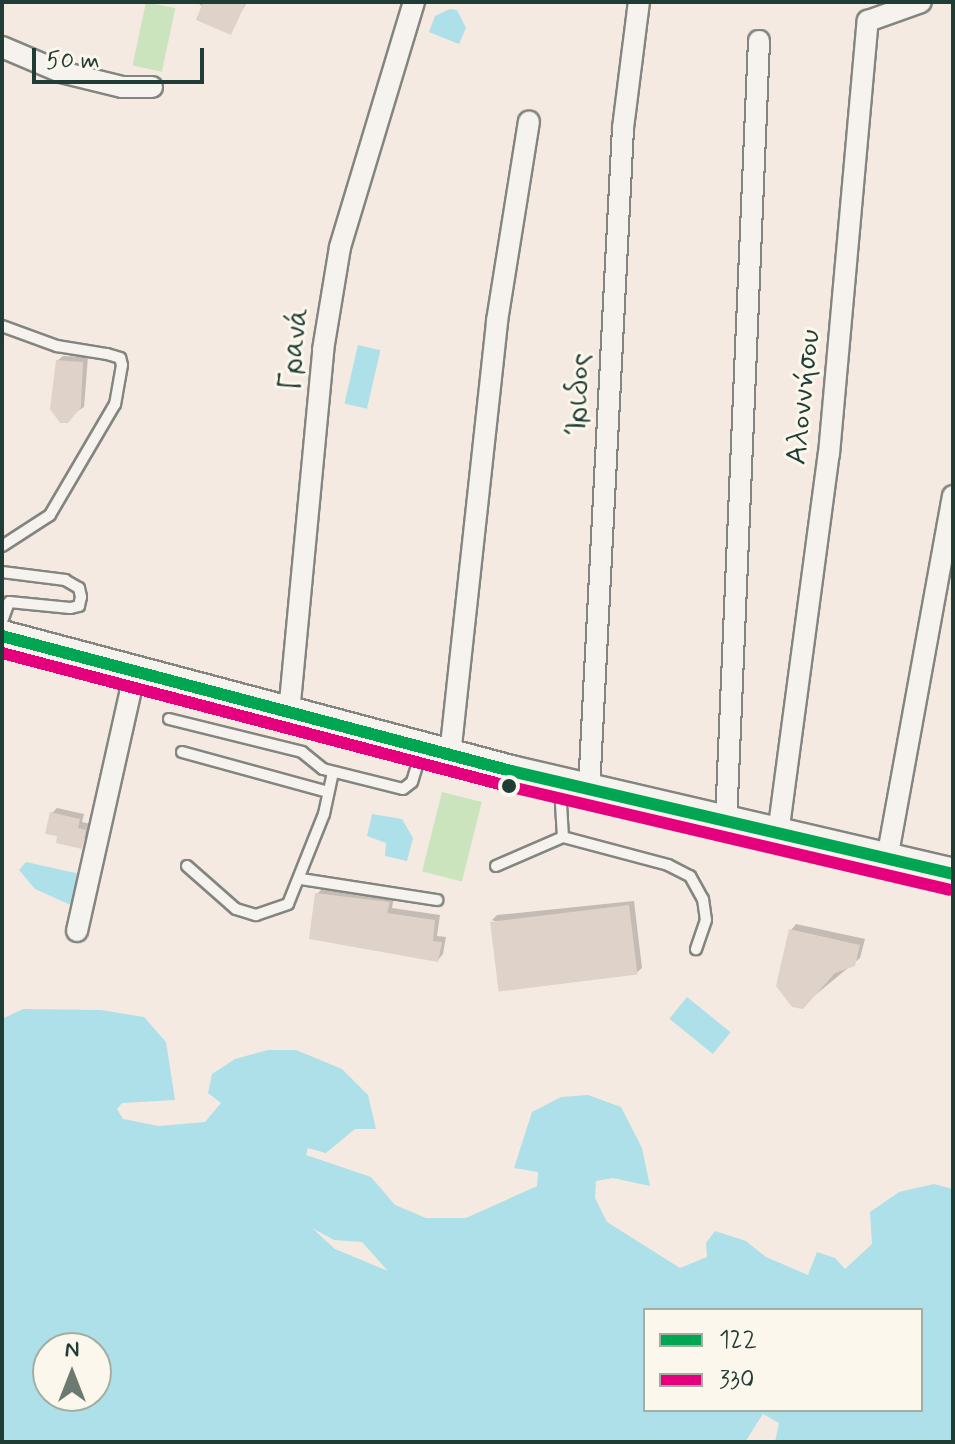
<!DOCTYPE html>
<meta charset="utf-8">
<style>
body{margin:0}
#map{position:relative;width:955px;height:1444px;overflow:hidden;background:#f4eae1;font-family:Mynerve,sans-serif}
div>[style]{position:absolute}
.green>*{inset:0;background:#cbe4be;transform-origin:0 0}
.water>*{inset:0;background:#ade0e9;transform-origin:0 0}
.shadow>*{inset:0;background:#0003}
.building>*{inset:0;background:#dfd3c9;transform-origin:0 0}
.roads{filter:drop-shadow(2px 0 #848580) drop-shadow(-2px 0 #848580) drop-shadow(0 2px #848580) drop-shadow(0 -2px #848580)}
.service>*{height:10px;margin:-5px;padding:0 5px;transform-origin:5px;border-radius:5px;background:#f6f3ef}
.minor>*{height:20px;margin:-10px;padding:0 10px;transform-origin:10px;border-radius:10px;background:#f6f3ef}
.primary>*{height:30px;margin:-15px;padding:0 15px;transform-origin:15px;border-radius:15px;background:#f6f3ef}
.bus-1>*{height:12px;margin:-6px;padding:0 6px;transform-origin:6px;border-radius:6px;background:#00a651}
.bus-2>*{height:12px;margin:-6px;padding:0 6px;transform-origin:6px;border-radius:6px;background:#e5007d}
.dots>*{width:22px;height:22px;translate:-50% -50%;box-sizing:border-box;border:4px solid #fbf7ec;border-radius:50%}
span{translate:-50% -50%;white-space:nowrap;text-align:center;line-height:1.15;-webkit-text-stroke:6px #fbf7ec;paint-order:stroke}
.street-label{font-size:30px;color:#1f3d34}
.frame{position:absolute;inset:0;border:4px solid #1f3d34;pointer-events:none}
.legend{position:absolute;left:643px;top:1308px;width:280px;height:104px;box-sizing:border-box;background:#fbf7ec;border:2px solid #a3ada2;margin:0;padding:10px 14px;list-style:none;font-size:24px;color:#1f3d34}
.legend li{display:flex;align-items:center;gap:16px;height:40px}
.legend b{width:40px;border:2px solid #a3ada2}
.north{position:absolute;left:32px;top:1332px;width:80px;height:80px;box-sizing:border-box;background:#fbf7ec;border:2px solid #a3ada2;border-radius:50%;rotate:0deg;font-size:22px;font-weight:700;line-height:32px;text-align:center;color:#1f3d34}
.north::after{content:'';display:block;margin:auto;width:28px;height:36px;background:#6a7a71;clip-path:polygon(50% 0,100% 100%,50% 72%,0 100%)}
.scale{position:absolute;left:32px;top:48px;width:172px;height:36px;box-sizing:border-box;border:4px solid #1f3d34;border-top:0;padding-left:10px;font-size:24px;line-height:28px;white-space:nowrap;color:#1f3d34;-webkit-text-stroke:6px #fbf7ec;paint-order:stroke}
</style>
<div id="map">
<div class="green">
<i style="left:146px;top:2px;width:30px;height:65px;rotate:12deg"></i>
<i style="left:442px;top:792px;width:41px;height:82px;rotate:14deg"></i>
</div>
<div class="water">
<i style="clip-path:polygon(450px 9px,457px 10px,466px 28px,459px 44px,429px 32px,435px 16px)"></i>
<i style="left:358px;top:345px;width:23px;height:60px;rotate:13deg"></i>
<i style="clip-path:polygon(372px 814px,402px 819px,413px 838px,407px 861px,385px 856px,386px 843px,367px 836px)"></i>
<i style="clip-path:polygon(26px 862px,80px 874px,73px 906px,35px 889px,19px 870px)"></i>
<i style="left:687px;top:997px;width:56px;height:28px;rotate:39deg"></i>
<i style="clip-path:polygon(evenodd,23px 1009px,101px 1010px,144px 1017px,166px 1042px,175px 1100px,122px 1103px,117px 1109px,123px 1119px,159px 1126px,205px 1122px,221px 1103px,208px 1093px,212px 1074px,235px 1059px,268px 1050px,296px 1050px,342px 1069px,368px 1095px,376px 1129px,355px 1129px,326px 1153px,308px 1148px,306px 1155px,371px 1177px,395px 1205px,426px 1218px,466px 1218px,537px 1186px,538px 1172px,514px 1168px,532px 1112px,561px 1097px,588px 1095px,621px 1107px,642px 1148px,650px 1186px,613px 1178px,596px 1181px,595px 1198px,607px 1222px,680px 1268px,707px 1257px,706px 1243px,715px 1231px,746px 1241px,766px 1257px,808px 1275px,817px 1252px,835px 1258px,845px 1269px,872px 1244px,870px 1212px,899px 1192px,934px 1184px,953px 1189px,953px 1442px,775px 1442px,779px 1423px,763px 1414px,745px 1442px,2px 1442px,2px 1019px,23px 1009px,312px 1228px,334px 1240px,362px 1242px,388px 1271px,335px 1249px,312px 1228px,23px 1009px,921px 1310px,921px 1410px,645px 1410px,645px 1310px,921px 1310px,23px 1009px,96px 1348px,96px 1396px,48px 1396px,48px 1348px,96px 1348px)"></i>
</div>
<div class="shadow">
<i style="clip-path:polygon(197px 2px,247px 2px,230px 32px)"></i>
<i style="clip-path:polygon(63px 356px,88px 357px,84px 407px,61px 421px,57px 361px)"></i>
<i style="clip-path:polygon(57px 808px,84px 814px,82px 822px,91px 824px,81px 847px,59px 834px,52px 813px)"></i>
<i style="clip-path:polygon(323px 888px,394px 897px,392px 908px,440px 915px,437px 936px,446px 937px,443px 954px,438px 960px,317px 894px)"></i>
<i style="clip-path:polygon(634px 901px,642px 968px,636px 973px,492px 920px,497px 915px)"></i>
<i style="clip-path:polygon(796px 924px,865px 939px,860px 958px,802px 1006px,791px 930px)"></i>
</div>
<div class="building">
<i style="clip-path:polygon(203px 2px,246px 2px,231px 35px,196px 20px)"></i>
<i style="clip-path:polygon(56px 360px,83px 362px,81px 407px,68px 423px,60px 423px,50px 409px)"></i>
<i style="clip-path:polygon(50px 812px,80px 819px,78px 828px,86px 830px,82px 849px,56px 843px,57px 836px,45px 834px)"></i>
<i style="clip-path:polygon(315px 893px,390px 902px,387px 913px,435px 920px,433px 941px,442px 942px,438px 962px,309px 939px)"></i>
<i style="left:629px;top:905px;width:70px;height:140px;rotate:83deg"></i>
<i style="clip-path:polygon(789px 929px,860px 945px,855px 966px,835px 973px,803px 1009px,792px 1007px,776px 986px)"></i>
</div>
<div class="roads">
<div class="service">
<i style="left:2px;top:326px;width:59px;rotate:20deg"></i>
<i style="left:57px;top:346px;width:51px;rotate:9.1deg"></i>
<i style="left:107px;top:354px;width:14px;rotate:17deg"></i>
<i style="left:120px;top:358px;width:7px;rotate:74deg"></i>
<i style="left:122px;top:365px;width:40px;rotate:100deg"></i>
<i style="left:115px;top:404px;width:129px;rotate:120.4deg"></i>
<i style="left:50px;top:515px;width:57px;rotate:147.1deg"></i>
<i style="left:2px;top:572px;width:64px;rotate:7.2deg"></i>
<i style="left:65px;top:580px;width:16px;rotate:30deg"></i>
<i style="left:79px;top:588px;width:9px;rotate:77deg"></i>
<i style="left:81px;top:597px;width:9px;rotate:103deg"></i>
<i style="left:79px;top:606px;width:9px;rotate:167deg"></i>
<i style="left:70px;top:608px;width:61px;rotate:-174.4deg"></i>
<i style="left:9px;top:602px;width:20px;rotate:110deg"></i>
<i style="left:169px;top:719px;width:137px;rotate:13.9deg"></i>
<i style="left:302px;top:752px;width:27px;rotate:39deg"></i>
<i style="left:323px;top:769px;width:82px;rotate:14deg"></i>
<i style="left:403px;top:789px;width:11px;rotate:-38deg"></i>
<i style="left:412px;top:782px;width:34px;rotate:-73deg"></i>
<i style="left:182px;top:752px;width:151px;rotate:15.3deg"></i>
<i style="left:560px;top:787px;width:50px;rotate:86.6deg"></i>
<i style="left:187px;top:866px;width:65px;rotate:41.3deg"></i>
<i style="left:236px;top:909px;width:21px;rotate:17deg"></i>
<i style="left:256px;top:915px;width:34px;rotate:-19deg"></i>
<i style="left:288px;top:904px;width:97px;rotate:-68.2deg"></i>
<i style="left:324px;top:814px;width:43px;rotate:-77.9deg"></i>
<i style="left:496px;top:866px;width:73px;rotate:-23.4deg"></i>
<i style="left:563px;top:837px;width:109px;rotate:14.9deg"></i>
<i style="left:668px;top:865px;width:25px;rotate:27deg"></i>
<i style="left:690px;top:876px;width:26px;rotate:61deg"></i>
<i style="left:703px;top:899px;width:21px;rotate:82deg"></i>
<i style="left:706px;top:920px;width:31px;rotate:109deg"></i>
<i style="left:301px;top:879px;width:138px;rotate:8.8deg"></i>
</div>
<div class="minor">
<i style="left:2px;top:47px;width:64px;rotate:23deg"></i>
<i style="left:61px;top:72px;width:63px;rotate:13.8deg"></i>
<i style="left:122px;top:87px;width:30px"></i>
<i style="left:289px;top:713px;width:365px;rotate:-84.6deg"></i>
<i style="left:323px;top:350px;width:104px;rotate:-80.6deg"></i>
<i style="left:340px;top:247px;width:256px;rotate:-73.2deg"></i>
<i style="left:450px;top:755px;width:437px;rotate:-83.8deg"></i>
<i style="left:497px;top:321px;width:202px;rotate:-80.9deg"></i>
<i style="left:589px;top:790px;width:663px;rotate:-87.06deg"></i>
<i style="left:623px;top:128px;width:127px;rotate:-82.8deg"></i>
<i style="left:726px;top:822px;width:782px;rotate:-87.58deg"></i>
<i style="left:778px;top:834px;width:383px;rotate:-82.4deg"></i>
<i style="left:829px;top:454px;width:435px;rotate:-84.9deg"></i>
<i style="left:868px;top:21px;width:56px;rotate:-19.7deg"></i>
<i style="left:887px;top:859px;width:369px;rotate:-79.7deg"></i>
<i style="left:77px;top:931px;width:265px;rotate:-77.4deg"></i>
</div>
<div class="primary">
<i style="left:2px;top:636px;width:527px;rotate:14.85deg"></i>
<i style="left:511px;top:771px;width:454px;rotate:13.1deg"></i>
</div>
</div>
<div class="bus-1">
<i style="left:2px;top:636px;width:527px;rotate:14.85deg"></i>
<i style="left:511px;top:771px;width:454px;rotate:13.1deg"></i>
</div>
<div class="bus-2">
<i style="left:2px;top:653px;width:522px;rotate:14.75deg"></i>
<i style="left:507px;top:786px;width:454px;rotate:13.2deg"></i>
</div>
<div class="dots">
<i style="left:509px;top:786px;background:#1f3d34"></i>
</div>
<div class="street-label">
<span style="left:295px;top:349px;rotate:-83deg">Γρανά</span>
<span style="left:579px;top:394px;rotate:-87deg">Ίριδος</span>
<span style="left:804px;top:397px;rotate:-84deg">Αλοννήσου</span>
</div>
<div class="frame"></div>
<ul class="legend">
<li><b style="height:10px;background:#00a651"></b>122</li>
<li><b style="height:10px;background:#e5007d"></b>330</li>
</ul>
<div class="north">N</div>
<div class="scale">50 m</div>
</div>
